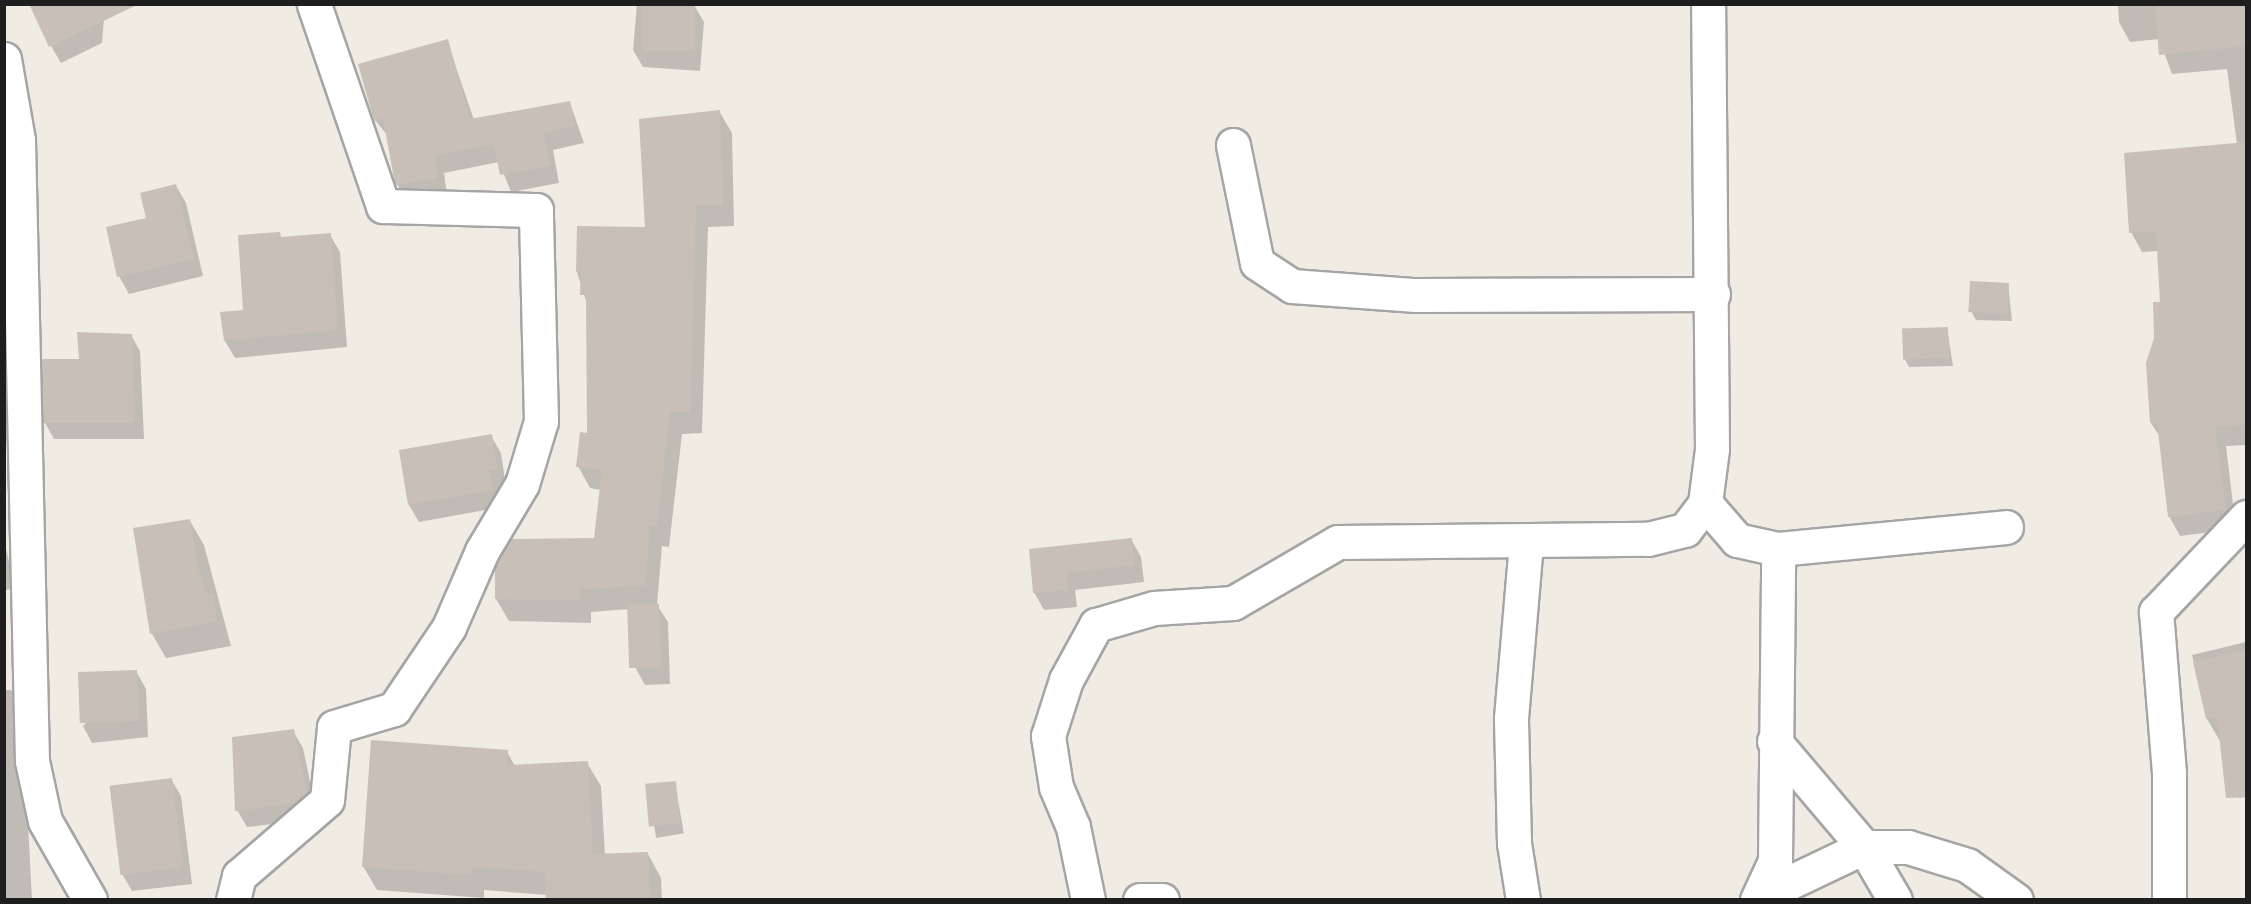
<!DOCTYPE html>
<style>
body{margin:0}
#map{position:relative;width:2251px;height:904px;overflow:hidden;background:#f0ece3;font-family:Signika,sans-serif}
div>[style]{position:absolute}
.shadow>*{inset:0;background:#0003;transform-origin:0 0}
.building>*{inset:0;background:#c8bfb6;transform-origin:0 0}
.roads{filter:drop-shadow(2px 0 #a5a5a5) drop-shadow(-2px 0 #a5a5a5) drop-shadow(0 2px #a5a5a5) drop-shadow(0 -2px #a5a5a5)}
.minor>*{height:33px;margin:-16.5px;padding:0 16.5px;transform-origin:16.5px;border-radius:16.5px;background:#fff}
span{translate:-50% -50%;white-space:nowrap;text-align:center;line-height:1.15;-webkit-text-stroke:4.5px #fff;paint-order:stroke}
.frame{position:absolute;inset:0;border:6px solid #1e1e1e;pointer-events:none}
</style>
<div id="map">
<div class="shadow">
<i style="clip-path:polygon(637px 4px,694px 5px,704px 22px,700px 71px,643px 67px,633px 50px)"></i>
<i style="clip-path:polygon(2118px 4px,2246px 4px,2246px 445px,2226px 446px,2236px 529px,2180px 536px,2169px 516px,2160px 437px,2151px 423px,2161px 304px,2158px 251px,2142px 252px,2131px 232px,2237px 144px,2227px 69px,2172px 74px,2159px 39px,2130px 42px,2119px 22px)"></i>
<i style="clip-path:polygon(104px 18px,102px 43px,61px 63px,51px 46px)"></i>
<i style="clip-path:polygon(447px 41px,474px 120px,570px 103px,584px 143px,553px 150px,559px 183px,511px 192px,499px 162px,444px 173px,447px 195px,407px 201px,397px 184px,388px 136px,375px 120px)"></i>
<i style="clip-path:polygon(719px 111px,732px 133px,734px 226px,708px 227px,702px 433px,682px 434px,669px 547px,662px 546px,657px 605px,668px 622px,670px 684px,645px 685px,635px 667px,629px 609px,591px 612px,591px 623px,509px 621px,496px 599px,595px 540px,601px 490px,590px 488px,578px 466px,589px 435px,587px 304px,577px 272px,647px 229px)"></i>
<i style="clip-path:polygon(176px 186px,186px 203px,203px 276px,129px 294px,119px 276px)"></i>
<i style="clip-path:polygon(279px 234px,282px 238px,330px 235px,340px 252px,347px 347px,235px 358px,225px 341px,222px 313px,245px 311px)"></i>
<i style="clip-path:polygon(2008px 284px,2012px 321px,1976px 320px,1971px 311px)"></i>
<i style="clip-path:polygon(1947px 328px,1953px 366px,1909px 367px,1904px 358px)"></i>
<i style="clip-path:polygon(131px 335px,140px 351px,144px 439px,54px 439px,45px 423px,80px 360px)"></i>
<i style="clip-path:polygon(491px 436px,501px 453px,506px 486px,498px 488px,502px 507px,419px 522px,409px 505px)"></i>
<i style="clip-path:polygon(190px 521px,204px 545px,231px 646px,166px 658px,152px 634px,135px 529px)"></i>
<i style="clip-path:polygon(4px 539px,15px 589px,4px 590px)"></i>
<i style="clip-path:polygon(1131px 539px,1141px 557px,1144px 582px,1075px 590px,1077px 607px,1044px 610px,1034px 592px,1031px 550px)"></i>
<i style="clip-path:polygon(2246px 642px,2246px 811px,2245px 797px,2238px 798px,2225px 776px,2220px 741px,2207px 719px,2192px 655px)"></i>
<i style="clip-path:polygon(136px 671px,146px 689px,148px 737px,92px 743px,83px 726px)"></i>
<i style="clip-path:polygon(4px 690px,11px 690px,22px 710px,32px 900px,4px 900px)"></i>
<i style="clip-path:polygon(293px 731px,303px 748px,316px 810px,305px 820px,247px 827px,237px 810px)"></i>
<i style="clip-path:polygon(507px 752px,515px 766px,587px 763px,601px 786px,605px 855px,648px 854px,661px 878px,662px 900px,547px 900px,547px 895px,484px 890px,484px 898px,377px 890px,363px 866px)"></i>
<i style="clip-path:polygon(171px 779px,181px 796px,192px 884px,132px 891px,122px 874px,112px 788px)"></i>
<i style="left:675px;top:783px;width:51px;height:28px;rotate:80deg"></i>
</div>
<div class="building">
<i style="clip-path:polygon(29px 4px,139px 4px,49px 47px)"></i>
<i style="left:642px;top:4px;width:53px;height:47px"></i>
<i style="clip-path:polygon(2155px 4px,2247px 4px,2247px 46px,2159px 55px)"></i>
<i style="clip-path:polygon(448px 39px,470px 119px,570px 101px,575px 126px,544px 133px,550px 166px,500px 175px,494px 144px,435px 156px,438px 178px,395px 185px,383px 118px,374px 121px,358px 64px)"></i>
<i style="clip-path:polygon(720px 110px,723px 205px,696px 205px,690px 412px,670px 412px,657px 526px,650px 525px,645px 585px,579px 590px,580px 601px,495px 599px,495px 569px,511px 539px,594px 538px,602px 470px,576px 467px,580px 432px,587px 433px,586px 295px,580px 295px,581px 272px,576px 272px,577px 226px,645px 227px,639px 119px)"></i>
<i style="clip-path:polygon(2247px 142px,2247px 425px,2215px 426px,2226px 510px,2168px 517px,2157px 423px,2150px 423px,2146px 363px,2154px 338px,2153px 302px,2160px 302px,2156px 232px,2129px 233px,2124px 153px)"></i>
<i style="clip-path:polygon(176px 184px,194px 259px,117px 277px,106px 227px,146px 218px,140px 193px)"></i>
<i style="clip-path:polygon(280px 232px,281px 237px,331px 233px,338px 330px,224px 341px,220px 312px,243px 310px,238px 235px)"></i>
<i style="left:1970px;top:281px;width:39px;height:31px;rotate:3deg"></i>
<i style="left:1948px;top:327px;width:31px;height:46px;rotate:88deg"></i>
<i style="clip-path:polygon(77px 332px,132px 334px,135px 423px,43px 423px,42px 359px,79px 359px)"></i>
<i style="clip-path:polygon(492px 434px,497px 469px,489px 471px,493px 490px,408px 505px,399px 450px)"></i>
<i style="clip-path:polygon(190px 519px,197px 564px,206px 594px,213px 594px,217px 621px,150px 634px,133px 528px)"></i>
<i style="clip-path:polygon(1132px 538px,1135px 565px,1066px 573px,1068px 590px,1033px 593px,1029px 549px)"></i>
<i style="left:659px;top:604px;width:63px;height:32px;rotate:88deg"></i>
<i style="clip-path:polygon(2247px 649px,2247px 797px,2226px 798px,2217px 717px,2206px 719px,2193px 662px)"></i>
<i style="left:137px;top:670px;width:51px;height:59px;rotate:88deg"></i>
<i style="clip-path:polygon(294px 729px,307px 793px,295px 803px,235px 811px,232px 737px)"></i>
<i style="clip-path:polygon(371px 740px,508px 750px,507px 765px,588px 761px,593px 854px,648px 852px,650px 900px,546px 900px,545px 872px,472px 867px,471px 875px,362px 867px)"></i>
<i style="left:172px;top:778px;width:90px;height:63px;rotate:83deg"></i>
<i style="left:676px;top:781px;width:43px;height:31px;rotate:85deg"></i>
</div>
<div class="roads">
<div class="minor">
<i style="left:4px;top:59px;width:82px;rotate:80.2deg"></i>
<i style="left:18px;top:140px;width:621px;rotate:88.71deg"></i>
<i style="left:32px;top:761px;width:61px;rotate:77.8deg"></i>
<i style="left:45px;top:821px;width:91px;rotate:60.3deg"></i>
<i style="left:1233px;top:145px;width:120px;rotate:78.5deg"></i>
<i style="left:1257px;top:263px;width:42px;rotate:33.3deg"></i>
<i style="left:1292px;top:286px;width:124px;rotate:4.2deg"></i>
<i style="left:1416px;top:295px;width:297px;rotate:-0.2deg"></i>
<i style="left:1705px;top:503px;width:49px;rotate:49.1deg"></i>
<i style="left:1737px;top:540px;width:42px;rotate:12.4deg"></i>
<i style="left:1778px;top:549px;width:229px;rotate:-5.5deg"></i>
<i style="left:1774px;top:741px;width:139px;rotate:49.7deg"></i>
<i style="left:1864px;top:847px;width:61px;rotate:59.7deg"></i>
<i style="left:1759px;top:897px;width:116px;rotate:-25.5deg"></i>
<i style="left:1864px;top:847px;width:44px"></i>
<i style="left:1908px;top:847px;width:62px;rotate:17deg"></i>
<i style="left:1967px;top:865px;width:60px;rotate:35.5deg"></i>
<i style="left:233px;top:900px;width:25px;rotate:-76deg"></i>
<i style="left:239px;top:876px;width:116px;rotate:-40.8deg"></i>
<i style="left:327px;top:800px;width:73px;rotate:-84.5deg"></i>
<i style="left:334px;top:727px;width:63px;rotate:-16.7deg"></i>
<i style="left:394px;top:709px;width:99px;rotate:-56.1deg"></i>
<i style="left:449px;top:627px;width:83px;rotate:-66.5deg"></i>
<i style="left:482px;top:551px;width:78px;rotate:-59.2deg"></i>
<i style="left:522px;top:484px;width:66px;rotate:-73.2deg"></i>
<i style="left:541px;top:421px;width:211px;rotate:-91.4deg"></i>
<i style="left:536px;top:210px;width:153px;rotate:-178.5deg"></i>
<i style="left:383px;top:206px;width:213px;rotate:-108.9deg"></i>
<i style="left:1088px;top:900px;width:75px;rotate:-101.6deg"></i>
<i style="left:1073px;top:827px;width:43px;rotate:-113deg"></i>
<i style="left:1056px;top:787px;width:52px;rotate:-98.9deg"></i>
<i style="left:1048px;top:736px;width:59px;rotate:-72.2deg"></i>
<i style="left:1066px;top:680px;width:63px;rotate:-61.4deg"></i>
<i style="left:1096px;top:625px;width:60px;rotate:-16.3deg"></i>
<i style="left:1154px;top:608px;width:79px;rotate:-3.6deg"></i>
<i style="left:1233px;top:603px;width:121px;rotate:-30.2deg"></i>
<i style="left:1338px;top:542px;width:310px;rotate:-0.6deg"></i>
<i style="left:1648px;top:539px;width:38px;rotate:-14deg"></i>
<i style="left:1685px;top:530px;width:34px;rotate:-53deg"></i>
<i style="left:1705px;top:503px;width:54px;rotate:-82.6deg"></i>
<i style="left:1712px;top:449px;width:445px;rotate:-90.5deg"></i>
<i style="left:1140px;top:900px;width:22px"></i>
<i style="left:1523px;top:900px;width:58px;rotate:-99deg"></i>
<i style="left:1514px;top:843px;width:125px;rotate:-91.4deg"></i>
<i style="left:1511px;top:718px;width:177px;rotate:-85.1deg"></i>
<i style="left:1757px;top:900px;width:43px;rotate:-65.2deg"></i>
<i style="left:1775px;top:861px;width:312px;rotate:-89.4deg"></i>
<i style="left:2169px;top:900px;width:127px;rotate:-90deg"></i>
<i style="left:2169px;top:773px;width:162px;rotate:-94.6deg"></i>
<i style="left:2156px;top:612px;width:131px;rotate:-46.5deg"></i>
</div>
</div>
<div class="frame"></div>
</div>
